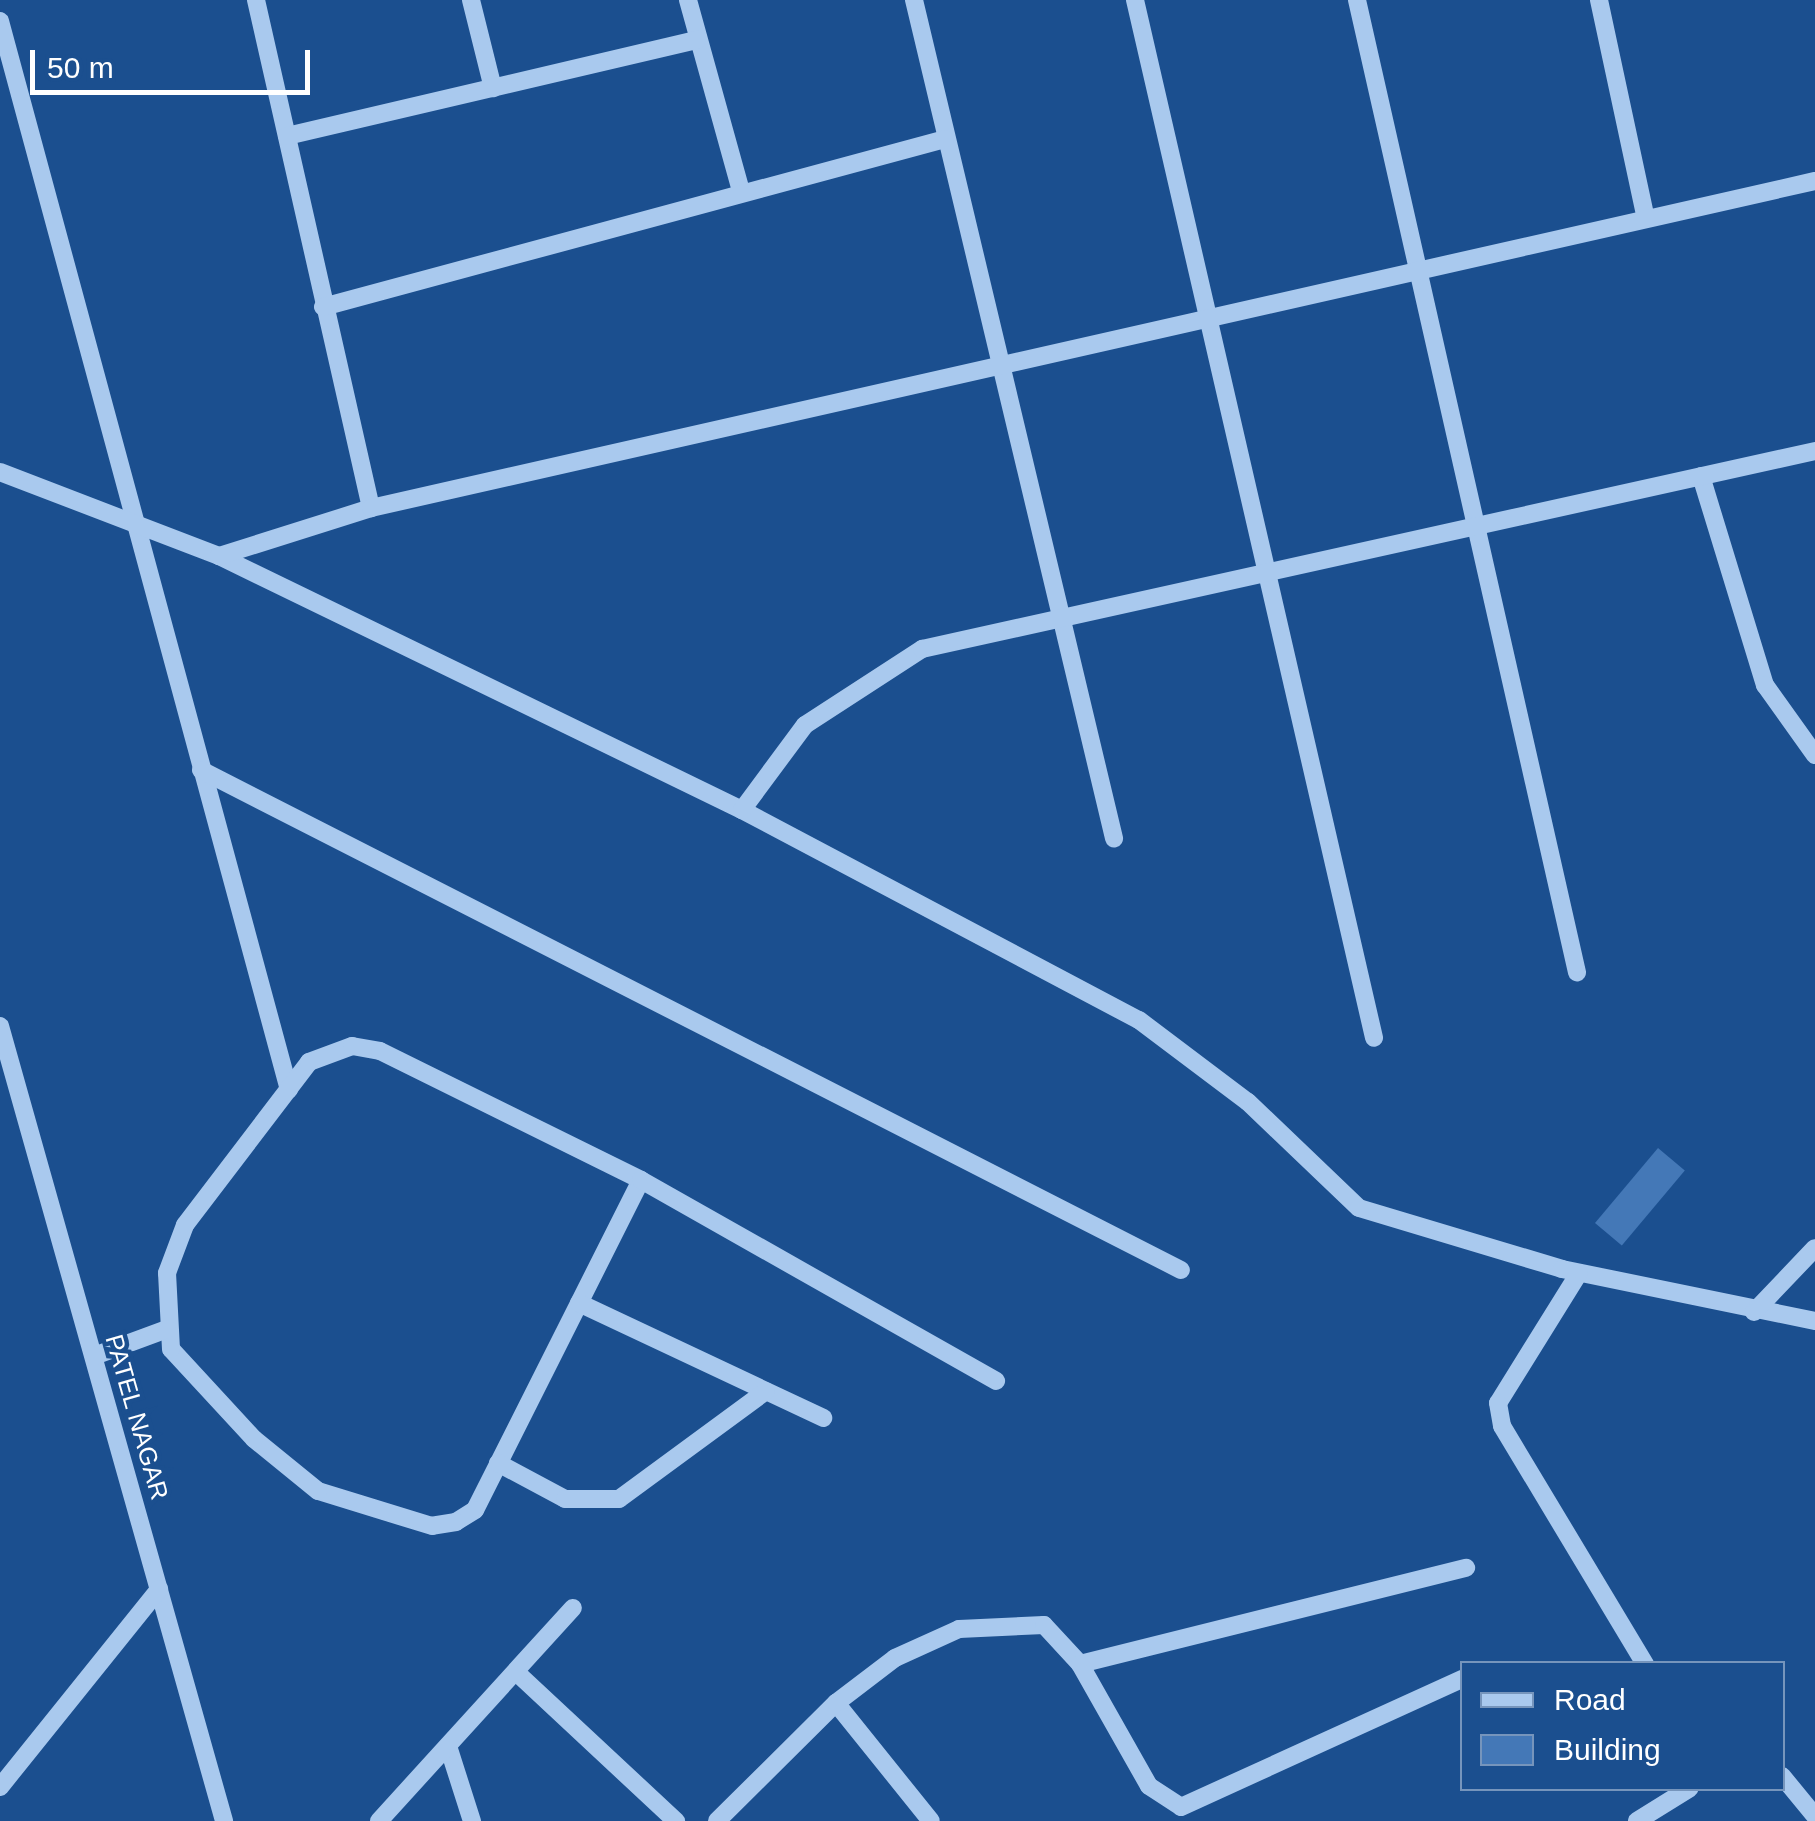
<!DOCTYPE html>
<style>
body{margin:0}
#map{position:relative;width:1815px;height:1821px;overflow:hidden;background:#1b4f8f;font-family:Helvetica,sans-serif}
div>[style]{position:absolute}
.building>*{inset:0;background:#4478b7;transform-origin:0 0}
.minor>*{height:18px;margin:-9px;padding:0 9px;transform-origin:9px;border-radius:9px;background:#a9c9ee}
span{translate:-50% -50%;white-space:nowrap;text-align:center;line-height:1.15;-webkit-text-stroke:9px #1b4f8f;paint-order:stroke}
.street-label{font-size:25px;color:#fff}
.legend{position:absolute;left:1460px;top:1661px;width:325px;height:130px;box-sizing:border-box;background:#1b4f8f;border:2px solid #7695bc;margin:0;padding:12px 18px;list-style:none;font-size:30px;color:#fff}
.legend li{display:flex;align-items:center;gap:20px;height:50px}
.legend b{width:50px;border:2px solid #7695bc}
.scale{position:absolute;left:30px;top:50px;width:280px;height:45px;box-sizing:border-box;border:5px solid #fff;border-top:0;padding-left:12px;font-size:30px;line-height:35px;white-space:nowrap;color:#fff;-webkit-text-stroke:8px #1b4f8f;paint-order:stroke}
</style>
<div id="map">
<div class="building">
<i style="left:1658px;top:1148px;width:35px;height:98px;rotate:40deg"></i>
</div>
<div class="minor">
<i style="left:256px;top:0;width:521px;rotate:77.24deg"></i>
<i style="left:471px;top:0;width:91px;rotate:76deg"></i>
<i style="left:688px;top:0;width:195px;rotate:74.5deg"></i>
<i style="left:914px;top:0;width:862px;rotate:76.58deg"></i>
<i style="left:1135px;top:0;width:1065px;rotate:77.03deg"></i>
<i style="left:1357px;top:0;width:997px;rotate:77.25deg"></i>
<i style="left:1599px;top:0;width:220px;rotate:77.9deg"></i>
<i style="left:0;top:21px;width:1107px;rotate:74.87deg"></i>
<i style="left:287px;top:136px;width:421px;rotate:-13.2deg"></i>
<i style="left:323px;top:307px;width:644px;rotate:-15.11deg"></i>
<i style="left:0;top:472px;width:235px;rotate:21deg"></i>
<i style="left:219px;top:556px;width:581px;rotate:25.9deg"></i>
<i style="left:742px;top:810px;width:449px;rotate:27.9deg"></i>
<i style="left:1139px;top:1020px;width:136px;rotate:37deg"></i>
<i style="left:1248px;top:1102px;width:153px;rotate:43.7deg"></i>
<i style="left:1359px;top:1208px;width:212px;rotate:16.7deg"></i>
<i style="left:1562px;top:1269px;width:258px;rotate:11.6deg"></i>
<i style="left:1701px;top:476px;width:219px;rotate:73deg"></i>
<i style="left:1765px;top:685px;width:86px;rotate:54.5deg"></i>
<i style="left:219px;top:556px;width:159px;rotate:-17.5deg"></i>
<i style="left:371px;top:508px;width:1481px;rotate:-12.76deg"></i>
<i style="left:201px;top:770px;width:1100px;rotate:27.03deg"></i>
<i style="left:742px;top:810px;width:106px;rotate:-53.5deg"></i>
<i style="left:805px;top:725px;width:140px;rotate:-33deg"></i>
<i style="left:922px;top:649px;width:915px;rotate:-12.5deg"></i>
<i style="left:0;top:1026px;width:826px;rotate:74.26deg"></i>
<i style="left:641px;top:1180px;width:369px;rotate:116.7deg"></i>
<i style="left:475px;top:1510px;width:22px;rotate:148deg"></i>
<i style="left:456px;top:1522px;width:24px;rotate:171deg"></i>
<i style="left:432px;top:1526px;width:119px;rotate:-162.9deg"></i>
<i style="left:318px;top:1491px;width:82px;rotate:-140.9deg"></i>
<i style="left:254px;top:1439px;width:122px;rotate:-132.7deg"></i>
<i style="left:171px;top:1349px;width:76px;rotate:-93deg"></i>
<i style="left:167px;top:1273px;width:51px;rotate:-69.4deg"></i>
<i style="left:185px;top:1225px;width:205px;rotate:-52.7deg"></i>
<i style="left:309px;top:1062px;width:46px;rotate:-20.4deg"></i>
<i style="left:352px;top:1046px;width:28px;rotate:10deg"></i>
<i style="left:380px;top:1051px;width:291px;rotate:26.3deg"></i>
<i style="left:641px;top:1180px;width:408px;rotate:29.5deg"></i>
<i style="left:1579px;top:1273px;width:153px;rotate:121.9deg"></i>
<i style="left:1498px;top:1403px;width:23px;rotate:80deg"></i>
<i style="left:1502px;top:1426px;width:278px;rotate:59deg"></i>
<i style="left:579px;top:1303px;width:270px;rotate:25.2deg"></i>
<i style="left:1754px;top:1312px;width:88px;rotate:-46.4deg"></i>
<i style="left:94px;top:1356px;width:78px;rotate:-20.3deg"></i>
<i style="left:498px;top:1463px;width:76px;rotate:28.2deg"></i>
<i style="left:565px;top:1499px;width:54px"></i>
<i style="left:619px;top:1499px;width:182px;rotate:-36.3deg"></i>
<i style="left:1080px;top:1664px;width:398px;rotate:-14deg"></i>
<i style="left:516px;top:1672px;width:219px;rotate:43deg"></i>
<i style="left:836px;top:1703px;width:151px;rotate:51.2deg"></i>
<i style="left:448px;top:1746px;width:79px;rotate:72.3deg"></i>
<i style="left:1782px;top:1776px;width:52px;rotate:50.5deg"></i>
<i style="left:0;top:1787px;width:254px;rotate:-51.2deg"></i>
<i style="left:379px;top:1821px;width:288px;rotate:-47.7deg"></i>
<i style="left:717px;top:1821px;width:168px;rotate:-44.8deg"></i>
<i style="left:836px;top:1703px;width:74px;rotate:-37.3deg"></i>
<i style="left:895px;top:1658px;width:70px;rotate:-24.4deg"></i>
<i style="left:959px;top:1629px;width:85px;rotate:-2.7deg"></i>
<i style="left:1044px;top:1625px;width:53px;rotate:47.3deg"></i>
<i style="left:1080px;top:1664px;width:140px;rotate:60.5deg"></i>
<i style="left:1149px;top:1786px;width:38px;rotate:33deg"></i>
<i style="left:1181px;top:1807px;width:309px;rotate:-24.5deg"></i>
<i style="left:1637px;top:1821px;width:62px;rotate:-31.9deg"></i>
</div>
<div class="street-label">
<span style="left:137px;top:1417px;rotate:74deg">PATEL NAGAR</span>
</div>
<ul class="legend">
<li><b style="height:12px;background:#a9c9ee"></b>Road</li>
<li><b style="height:28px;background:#4478b7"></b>Building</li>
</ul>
<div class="scale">50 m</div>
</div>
